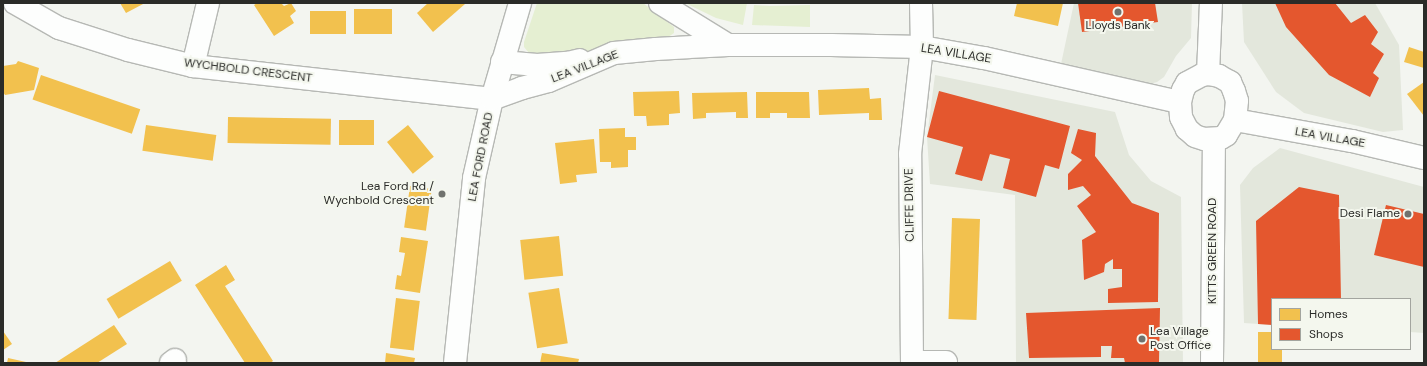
<!DOCTYPE html>
<style>
body{margin:0}
#map{position:relative;width:1427px;height:366px;overflow:hidden;background:#f3f5f0;font-family:"DM Sans",sans-serif}
div>[style]{position:absolute}
.built>*{inset:0;background:#e3e7dc}
.green>*{inset:0;background:#e5efd2}
.homes>*{inset:0;background:#f2c14e;transform-origin:0 0}
.shops>*{inset:0;background:#e4572e}
.roads{filter:drop-shadow(1px 0 #b6b8b4) drop-shadow(-1px 0 #b6b8b4) drop-shadow(0 1px #b6b8b4) drop-shadow(0 -1px #b6b8b4)}
.street>*{height:22px;margin:-11px;padding:0 11px;transform-origin:11px;border-radius:11px;background:#fdfefd}
.secondary>*{height:22px;margin:-11px;padding:0 11px;transform-origin:11px;border-radius:11px;background:#fdfefd}
.dots>*{width:11px;height:11px;translate:-50% -50%;box-sizing:border-box;border:2px solid #f4f7ee;border-radius:50%}
span{translate:-50% -50%;white-space:nowrap;text-align:center;line-height:1.15;-webkit-text-stroke:4px #f4f7ee;paint-order:stroke}
.poi-label{font-size:12px;color:#2a2b28}
.right{translate:-100% -50%;text-align:right}
.left{translate:0 -50%;text-align:left}
.street-label{font-size:12px;color:#2a2b28}
.frame{position:absolute;inset:0;border:4px solid #2a2b28;pointer-events:none}
.legend{position:absolute;left:1271px;top:298px;width:140px;height:52px;box-sizing:border-box;background:#f4f7ee;border:1px solid #a3a59f;margin:0;padding:5px 7px;list-style:none;font-size:12px;color:#2a2b28}
.legend li{display:flex;align-items:center;gap:8px;height:20px}
.legend b{width:20px;border:1px solid #a3a59f}
</style>
<div id="map">
<div class="built">
<i style="clip-path:polygon(1074px 3px,1192px 3px,1191px 38px,1176px 56px,1164px 77px,1157px 82px,1147px 85px,1061px 64px)"></i>
<i style="clip-path:polygon(1242px 3px,1375px 3px,1399px 45px,1403px 130px,1383px 132px,1304px 113px,1276px 92px,1244px 42px)"></i>
<i style="clip-path:polygon(935px 75px,1115px 112px,1129px 155px,1151px 181px,1181px 197px,1183px 363px,1016px 363px,1015px 195px,930px 184px,927px 137px)"></i>
<i style="clip-path:polygon(1280px 148px,1424px 187px,1424px 333px,1410px 332px,1410px 299px,1272px 299px,1272px 325px,1244px 323px,1240px 185px,1253px 168px)"></i>
</div>
<div class="green">
<i style="clip-path:polygon(537px 3px,643px 3px,670px 24px,674px 27px,674px 33px,668px 37px,571px 56px,535px 56px,529px 53px,524px 47px,524px 42px)"></i>
<i style="clip-path:polygon(685px 3px,747px 3px,743px 25px,716px 18px)"></i>
<i style="clip-path:polygon(754px 5px,770px 6px,810px 5px,810px 27px,752px 25px)"></i>
</div>
<div class="homes">
<i style="clip-path:polygon(120px 3px,145px 3px,126px 13px)"></i>
<i style="clip-path:polygon(257px 3px,281px 3px,284px 6px,291px 3px,296px 11px,290px 16px,294px 23px,274px 36px,254px 5px)"></i>
<i style="clip-path:polygon(428px 3px,464px 3px,465px 4px,433px 32px,417px 13px)"></i>
<i style="clip-path:polygon(1017px 3px,1063px 3px,1058px 26px,1014px 16px)"></i>
<i style="left:392px;top:9px;width:25px;height:38px;rotate:90deg"></i>
<i style="left:310px;top:11px;width:36px;height:23px"></i>
<i style="clip-path:polygon(1409px 47px,1424px 52px,1424px 68px,1404px 62px)"></i>
<i style="clip-path:polygon(18px 61px,39px 68px,34px 90px,5px 95px,3px 92px,3px 66px,16px 64px)"></i>
<i style="left:41px;top:75px;width:105px;height:26px;rotate:19deg"></i>
<i style="clip-path:polygon(1424px 82px,1424px 116px,1407px 94px)"></i>
<i style="clip-path:polygon(869px 88px,870px 99px,881px 98px,882px 120px,869px 120px,869px 113px,819px 115px,818px 90px)"></i>
<i style="clip-path:polygon(679px 91px,680px 113px,669px 114px,669px 125px,647px 126px,646px 116px,634px 116px,633px 92px)"></i>
<i style="clip-path:polygon(747px 92px,748px 118px,736px 118px,736px 112px,706px 113px,706px 118px,693px 119px,692px 93px)"></i>
<i style="clip-path:polygon(756px 92px,809px 92px,810px 118px,787px 118px,787px 113px,770px 113px,770px 118px,756px 118px)"></i>
<i style="left:228px;top:117px;width:103px;height:26px;rotate:1deg"></i>
<i style="left:339px;top:120px;width:35px;height:25px"></i>
<i style="left:146px;top:125px;width:71px;height:26px;rotate:8deg"></i>
<i style="left:408px;top:125px;width:41px;height:27px;rotate:51deg"></i>
<i style="clip-path:polygon(625px 128px,625px 137px,636px 137px,636px 150px,628px 150px,628px 167px,611px 168px,611px 162px,600px 162px,599px 129px)"></i>
<i style="clip-path:polygon(594px 139px,597px 173px,576px 175px,577px 182px,560px 184px,555px 143px)"></i>
<i style="left:410px;top:186px;width:22px;height:42px;rotate:8deg"></i>
<i style="left:952px;top:218px;width:28px;height:101px;rotate:2deg"></i>
<i style="left:559px;top:236px;width:40px;height:39px;rotate:84deg"></i>
<i style="clip-path:polygon(401px 237px,428px 241px,420px 293px,395px 289px,397px 275px,401px 276px,405px 253px,399px 252px)"></i>
<i style="left:170px;top:261px;width:23px;height:74px;rotate:59deg"></i>
<i style="clip-path:polygon(226px 265px,235px 280px,225px 286px,273px 361px,270px 363px,245px 363px,195px 285px)"></i>
<i style="left:559px;top:288px;width:56px;height:31px;rotate:81deg"></i>
<i style="left:396px;top:298px;width:24px;height:50px;rotate:7deg"></i>
<i style="clip-path:polygon(114px 325px,127px 344px,97px 363px,55px 363px)"></i>
<i style="clip-path:polygon(3px 331px,12px 344px,3px 350px)"></i>
<i style="clip-path:polygon(1258px 332px,1272px 332px,1272px 349px,1282px 349px,1282px 363px,1258px 363px)"></i>
<i style="clip-path:polygon(386px 353px,415px 358px,414px 363px,385px 363px)"></i>
<i style="clip-path:polygon(542px 353px,579px 359px,578px 363px,540px 363px)"></i>
<i style="clip-path:polygon(8px 358px,26px 362px,26px 363px,7px 363px)"></i>
</div>
<div class="shops">
<i style="clip-path:polygon(1078px 3px,1155px 3px,1158px 22px,1082px 32px)"></i>
<i style="clip-path:polygon(1275px 3px,1335px 3px,1351px 23px,1365px 15px,1378px 32px,1371px 44px,1384px 54px,1373px 73px,1379px 78px,1370px 97px,1329px 75px,1286px 27px)"></i>
<i style="clip-path:polygon(939px 91px,1070px 126px,1059px 169px,1045px 165px,1036px 197px,1003px 188px,1010px 159px,990px 154px,982px 181px,955px 174px,963px 147px,927px 137px)"></i>
<i style="clip-path:polygon(1078px 129px,1096px 133px,1095px 156px,1132px 203px,1159px 213px,1158px 302px,1108px 303px,1108px 289px,1122px 287px,1122px 269px,1113px 269px,1113px 259px,1105px 264px,1104px 272px,1084px 280px,1082px 240px,1096px 232px,1077px 206px,1091px 195px,1083px 186px,1068px 190px,1068px 174px,1082px 160px,1071px 153px)"></i>
<i style="clip-path:polygon(1299px 187px,1339px 195px,1341px 299px,1272px 299px,1272px 325px,1258px 324px,1256px 221px)"></i>
<i style="clip-path:polygon(1386px 205px,1424px 214px,1424px 267px,1374px 255px)"></i>
<i style="clip-path:polygon(1160px 308px,1159px 363px,1125px 363px,1124px 358px,1111px 358px,1112px 346px,1101px 346px,1101px 357px,1029px 358px,1026px 313px)"></i>
</div>
<div class="roads">
<div class="street">
<i style="left:15px;top:3px;width:51px;rotate:29.6deg"></i>
<i style="left:59px;top:28px;width:72px;rotate:17.7deg"></i>
<i style="left:128px;top:50px;width:67px;rotate:13.8deg"></i>
<i style="left:193px;top:66px;width:301px;rotate:6.3deg"></i>
<i style="left:492px;top:99px;width:32px;rotate:-20deg"></i>
<i style="left:522px;top:88px;width:28px;rotate:-15deg"></i>
<i style="left:549px;top:81px;width:71px;rotate:-23.3deg"></i>
<i style="left:614px;top:53px;width:42px;rotate:-5.4deg"></i>
<i style="left:656px;top:49px;width:72px;rotate:-3.2deg"></i>
<i style="left:728px;top:45px;width:103px"></i>
<i style="left:831px;top:45px;width:91px;rotate:1.3deg"></i>
<i style="left:922px;top:47px;width:63px;rotate:10.1deg"></i>
<i style="left:984px;top:58px;width:201px;rotate:12.7deg"></i>
<i style="left:660px;top:3px;width:80px;rotate:31.7deg"></i>
<i style="left:502px;top:62px;width:35px;rotate:5deg"></i>
<i style="left:537px;top:65px;width:31px;rotate:-4deg"></i>
<i style="left:568px;top:63px;width:12px;rotate:-14deg"></i>
<i style="left:193px;top:66px;width:65px;rotate:-76.6deg"></i>
<i style="left:1235px;top:120px;width:119px;rotate:10.2deg"></i>
<i style="left:1352px;top:141px;width:74px;rotate:13.3deg"></i>
<i style="left:912px;top:362px;width:34px"></i>
<i style="left:171px;top:363px;width:5px;rotate:-37deg"></i>
<i style="left:912px;top:363px;width:209px;rotate:-90.5deg"></i>
<i style="left:910px;top:154px;width:108px;rotate:-83.6deg"></i>
<i style="left:922px;top:47px;width:44px;rotate:-91.3deg"></i>
</div>
<div class="secondary">
<i style="left:1208px;top:74px;width:11px;rotate:10deg"></i>
<i style="left:1219px;top:76px;width:13px;rotate:29deg"></i>
<i style="left:1230px;top:82px;width:10px;rotate:66deg"></i>
<i style="left:1234px;top:91px;width:10px;rotate:73deg"></i>
<i style="left:1237px;top:101px;width:19px;rotate:96deg"></i>
<i style="left:1235px;top:120px;width:17px;rotate:121deg"></i>
<i style="left:1226px;top:135px;width:6px;rotate:149deg"></i>
<i style="left:1221px;top:138px;width:17px;rotate:177deg"></i>
<i style="left:1204px;top:139px;width:9px;rotate:-162deg"></i>
<i style="left:1195px;top:136px;width:11px;rotate:-139deg"></i>
<i style="left:1187px;top:129px;width:13px;rotate:-117deg"></i>
<i style="left:1181px;top:117px;width:15px;rotate:-94deg"></i>
<i style="left:1180px;top:102px;width:12px;rotate:-76deg"></i>
<i style="left:1183px;top:90px;width:8px;rotate:-60deg"></i>
<i style="left:1187px;top:83px;width:17px;rotate:-28deg"></i>
<i style="left:1202px;top:75px;width:6px;rotate:-9deg"></i>
<i style="left:1208px;top:74px;width:71px;rotate:-87.6deg"></i>
<i style="left:455px;top:363px;width:186px;rotate:-84.1deg"></i>
<i style="left:474px;top:178px;width:81px;rotate:-77.2deg"></i>
<i style="left:492px;top:99px;width:100px;rotate:-73.7deg"></i>
<i style="left:1212px;top:363px;width:224px;rotate:-89.5deg"></i>
</div>
</div>
<div class="dots">
<i style="left:1118px;top:12px;background:#70726e"></i>
<i style="left:442px;top:194px;background:#70726e"></i>
<i style="left:1408px;top:214px;background:#70726e"></i>
<i style="left:1142px;top:339px;background:#70726e"></i>
</div>
<div class="poi-label">
<span style="left:1118px;top:26px">Lloyds Bank</span>
<span class="right" style="left:434px;top:194px">Lea Ford Rd /<br>Wychbold Crescent</span>
<span class="right" style="left:1400px;top:214px">Desi Flame</span>
<span class="left" style="left:1150px;top:339px">Lea Village<br>Post Office</span>
</div>
<div class="street-label">
<span style="left:956px;top:54px;rotate:9deg">LEA VILLAGE</span>
<span style="left:585px;top:67px;rotate:-21deg">LEA VILLAGE</span>
<span style="left:248px;top:71px;rotate:7deg">WYCHBOLD CRESCENT</span>
<span style="left:1330px;top:138px;rotate:10deg">LEA VILLAGE</span>
<span style="left:481px;top:157px;rotate:-79deg">LEA FORD ROAD</span>
<span style="left:910px;top:205px;rotate:-91deg">CLIFFE DRIVE</span>
<span style="left:1213px;top:251px;rotate:-90deg">KITTS GREEN ROAD</span>
</div>
<div class="frame"></div>
<ul class="legend">
<li><b style="height:11px;background:#f2c14e"></b>Homes</li>
<li><b style="height:11px;background:#e4572e"></b>Shops</li>
</ul>
</div>
